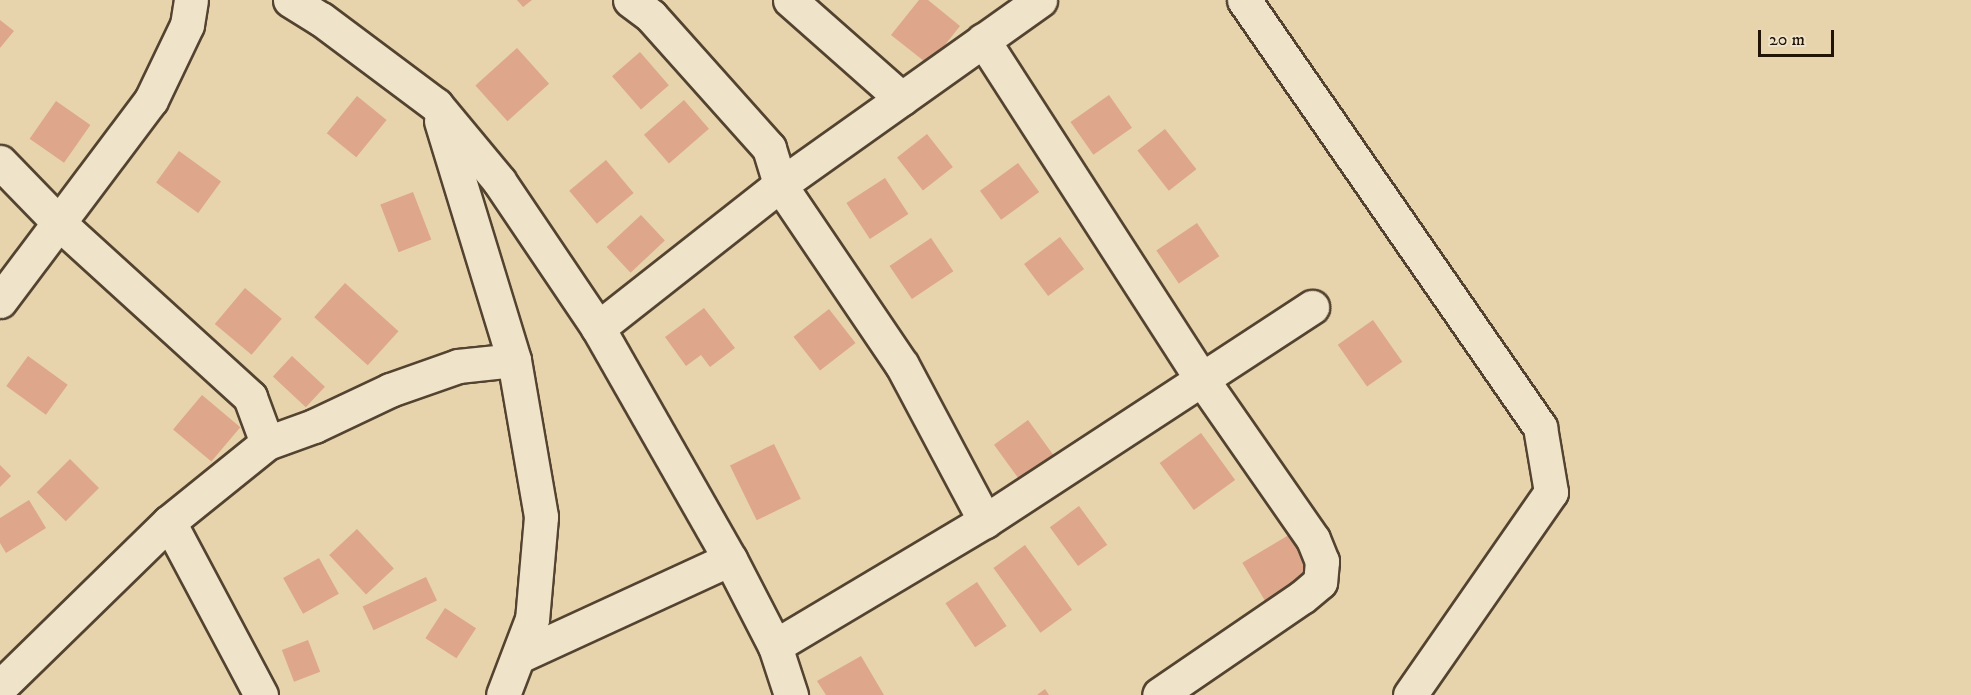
<!DOCTYPE html>
<style>
body{margin:0}
#map{position:relative;width:1971px;height:695px;overflow:hidden;background:#e7d4ac;font-family:"IM FELL DW Pica",serif}
div>[style]{position:absolute}
.building>*{inset:0;background:#dea68a;transform-origin:0 0}
.roads{filter:drop-shadow(2px 0 #534330) drop-shadow(-2px 0 #534330) drop-shadow(0 2px #534330) drop-shadow(0 -2px #534330)}
.minor>*{height:33px;margin:-16.5px;padding:0 16.5px;transform-origin:16.5px;border-radius:16.5px;background:#efe3c9}
span{translate:-50% -50%;white-space:nowrap;text-align:center;line-height:1.15;-webkit-text-stroke:4.5px #efe3c9;paint-order:stroke}
.scale{position:absolute;left:1758px;top:30px;width:76px;height:27px;box-sizing:border-box;border:3px solid #221307;border-top:0;padding-left:8px;font-size:18px;line-height:21px;white-space:nowrap;color:#221307;-webkit-text-stroke:4px #efe3c9;paint-order:stroke}
</style>
<div id="map">
<div class="building">
<i style="clip-path:polygon(517px 0,532px 0,523px 7px)"></i>
<i style="clip-path:polygon(919px 0,928px 0,960px 26px,929px 65px,891px 35px)"></i>
<i style="clip-path:polygon(0 20px,14px 31px,0 48px)"></i>
<i style="left:517px;top:48px;width:48px;height:56px;rotate:48deg"></i>
<i style="left:640px;top:52px;width:44px;height:37px;rotate:49deg"></i>
<i style="left:1109px;top:95px;width:40px;height:47px;rotate:55deg"></i>
<i style="left:357px;top:96px;width:38px;height:48px;rotate:39deg"></i>
<i style="left:684px;top:100px;width:38px;height:53px;rotate:49deg"></i>
<i style="left:56px;top:101px;width:42px;height:46px;rotate:35deg"></i>
<i style="left:1165px;top:129px;width:51px;height:35px;rotate:52deg"></i>
<i style="left:927px;top:134px;width:42px;height:38px;rotate:52deg"></i>
<i style="left:179px;top:151px;width:52px;height:39px;rotate:36deg"></i>
<i style="left:606px;top:160px;width:43px;height:48px;rotate:50deg"></i>
<i style="left:1018px;top:163px;width:36px;height:47px;rotate:54deg"></i>
<i style="left:885px;top:178px;width:43px;height:46px;rotate:57deg"></i>
<i style="left:413px;top:192px;width:51px;height:35px;rotate:69deg"></i>
<i style="left:641px;top:215px;width:35px;height:47px;rotate:47deg"></i>
<i style="left:1197px;top:223px;width:40px;height:49px;rotate:56deg"></i>
<i style="left:1060px;top:237px;width:40px;height:45px;rotate:53deg"></i>
<i style="left:931px;top:238px;width:40px;height:50px;rotate:56deg"></i>
<i style="left:345px;top:283px;width:72px;height:46px;rotate:42deg"></i>
<i style="left:245px;top:288px;width:48px;height:47px;rotate:40deg"></i>
<i style="clip-path:polygon(704px 308px,735px 348px,710px 367px,701px 355px,686px 366px,665px 337px)"></i>
<i style="left:829px;top:309px;width:43px;height:45px;rotate:52deg"></i>
<i style="left:1373px;top:320px;width:51px;height:43px;rotate:55deg"></i>
<i style="left:28px;top:356px;width:49px;height:37px;rotate:36deg"></i>
<i style="left:292px;top:356px;width:45px;height:28px;rotate:43deg"></i>
<i style="left:202px;top:395px;width:50px;height:45px;rotate:40deg"></i>
<i style="left:1028px;top:420px;width:46px;height:42px;rotate:54deg"></i>
<i style="left:1201px;top:433px;width:58px;height:51px;rotate:54deg"></i>
<i style="left:774px;top:444px;width:61px;height:49px;rotate:64deg"></i>
<i style="left:70px;top:459px;width:41px;height:47px;rotate:45deg"></i>
<i style="clip-path:polygon(0 465px,11px 476px,0 487px)"></i>
<i style="clip-path:polygon(29px 500px,46px 528px,6px 553px,0 543px,0 518px)"></i>
<i style="left:1079px;top:506px;width:48px;height:36px;rotate:54deg"></i>
<i style="left:357px;top:529px;width:54px;height:38px;rotate:47deg"></i>
<i style="left:1292px;top:533px;width:54px;height:58px;rotate:59deg"></i>
<i style="left:1025px;top:545px;width:80px;height:39px;rotate:54deg"></i>
<i style="left:319px;top:558px;width:41px;height:41px;rotate:61deg"></i>
<i style="left:426px;top:577px;width:26px;height:70px;rotate:65deg"></i>
<i style="left:977px;top:582px;width:53px;height:38px;rotate:56deg"></i>
<i style="left:445px;top:608px;width:37px;height:36px;rotate:33deg"></i>
<i style="left:308px;top:640px;width:34px;height:28px;rotate:69deg"></i>
<i style="clip-path:polygon(861px 656px,884px 695px,826px 695px,817px 681px)"></i>
<i style="clip-path:polygon(1045px 689px,1049px 695px,1037px 695px)"></i>
</div>
<div class="roads">
<div class="minor">
<i style="left:290px;top:0;width:36px;rotate:32deg"></i>
<i style="left:321px;top:19px;width:144px;rotate:36.8deg"></i>
<i style="left:436px;top:105px;width:99px;rotate:50.3deg"></i>
<i style="left:499px;top:181px;width:177px;rotate:56deg"></i>
<i style="left:598px;top:328px;width:266px;rotate:60.3deg"></i>
<i style="left:730px;top:559px;width:98px;rotate:62.7deg"></i>
<i style="left:775px;top:646px;width:52px;rotate:71.9deg"></i>
<i style="left:630px;top:0;width:26px;rotate:37deg"></i>
<i style="left:651px;top:16px;width:177px;rotate:48.2deg"></i>
<i style="left:769px;top:148px;width:39px;rotate:73deg"></i>
<i style="left:780px;top:185px;width:217px;rotate:55.9deg"></i>
<i style="left:902px;top:365px;width:177px;rotate:62deg"></i>
<i style="left:790px;top:0;width:149px;rotate:41.5deg"></i>
<i style="left:1244px;top:0;width:520px;rotate:55.27deg"></i>
<i style="left:1540px;top:427px;width:66px;rotate:80.4deg"></i>
<i style="left:1551px;top:492px;width:247px;rotate:124.8deg"></i>
<i style="left:983px;top:40px;width:402px;rotate:57.2deg"></i>
<i style="left:1201px;top:378px;width:196px;rotate:55.2deg"></i>
<i style="left:1313px;top:539px;width:24px;rotate:68deg"></i>
<i style="left:1322px;top:561px;width:21px;rotate:95deg"></i>
<i style="left:1320px;top:582px;width:23px;rotate:140deg"></i>
<i style="left:1302px;top:597px;width:173px;rotate:145.6deg"></i>
<i style="left:441px;top:121px;width:250px;rotate:73deg"></i>
<i style="left:0;top:162px;width:86px;rotate:45.9deg"></i>
<i style="left:60px;top:224px;width:257px;rotate:42.3deg"></i>
<i style="left:250px;top:397px;width:49px;rotate:69.7deg"></i>
<i style="left:267px;top:443px;width:50px;rotate:-19.9deg"></i>
<i style="left:314px;top:426px;width:84px;rotate:-25.3deg"></i>
<i style="left:390px;top:390px;width:72px;rotate:-19.4deg"></i>
<i style="left:458px;top:366px;width:56px;rotate:-6.1deg"></i>
<i style="left:514px;top:360px;width:159px;rotate:80.2deg"></i>
<i style="left:541px;top:517px;width:102px;rotate:95deg"></i>
<i style="left:532px;top:619px;width:81px;rotate:110.9deg"></i>
<i style="left:0;top:301px;width:251px;rotate:-53.1deg"></i>
<i style="left:151px;top:100px;width:83px;rotate:-64.4deg"></i>
<i style="left:187px;top:25px;width:25px;rotate:-81deg"></i>
<i style="left:598px;top:328px;width:231px;rotate:-38.2deg"></i>
<i style="left:780px;top:185px;width:319px;rotate:-35.4deg"></i>
<i style="left:169px;top:522px;width:196px;rotate:62deg"></i>
<i style="left:775px;top:646px;width:244px;rotate:-30.8deg"></i>
<i style="left:985px;top:521px;width:391px;rotate:-33.2deg"></i>
<i style="left:519px;top:656px;width:232px;rotate:-24.7deg"></i>
<i style="left:0;top:687px;width:236px;rotate:-44.3deg"></i>
<i style="left:169px;top:522px;width:126px;rotate:-38.9deg"></i>
</div>
</div>
<div class="scale">20 m</div>
</div>
